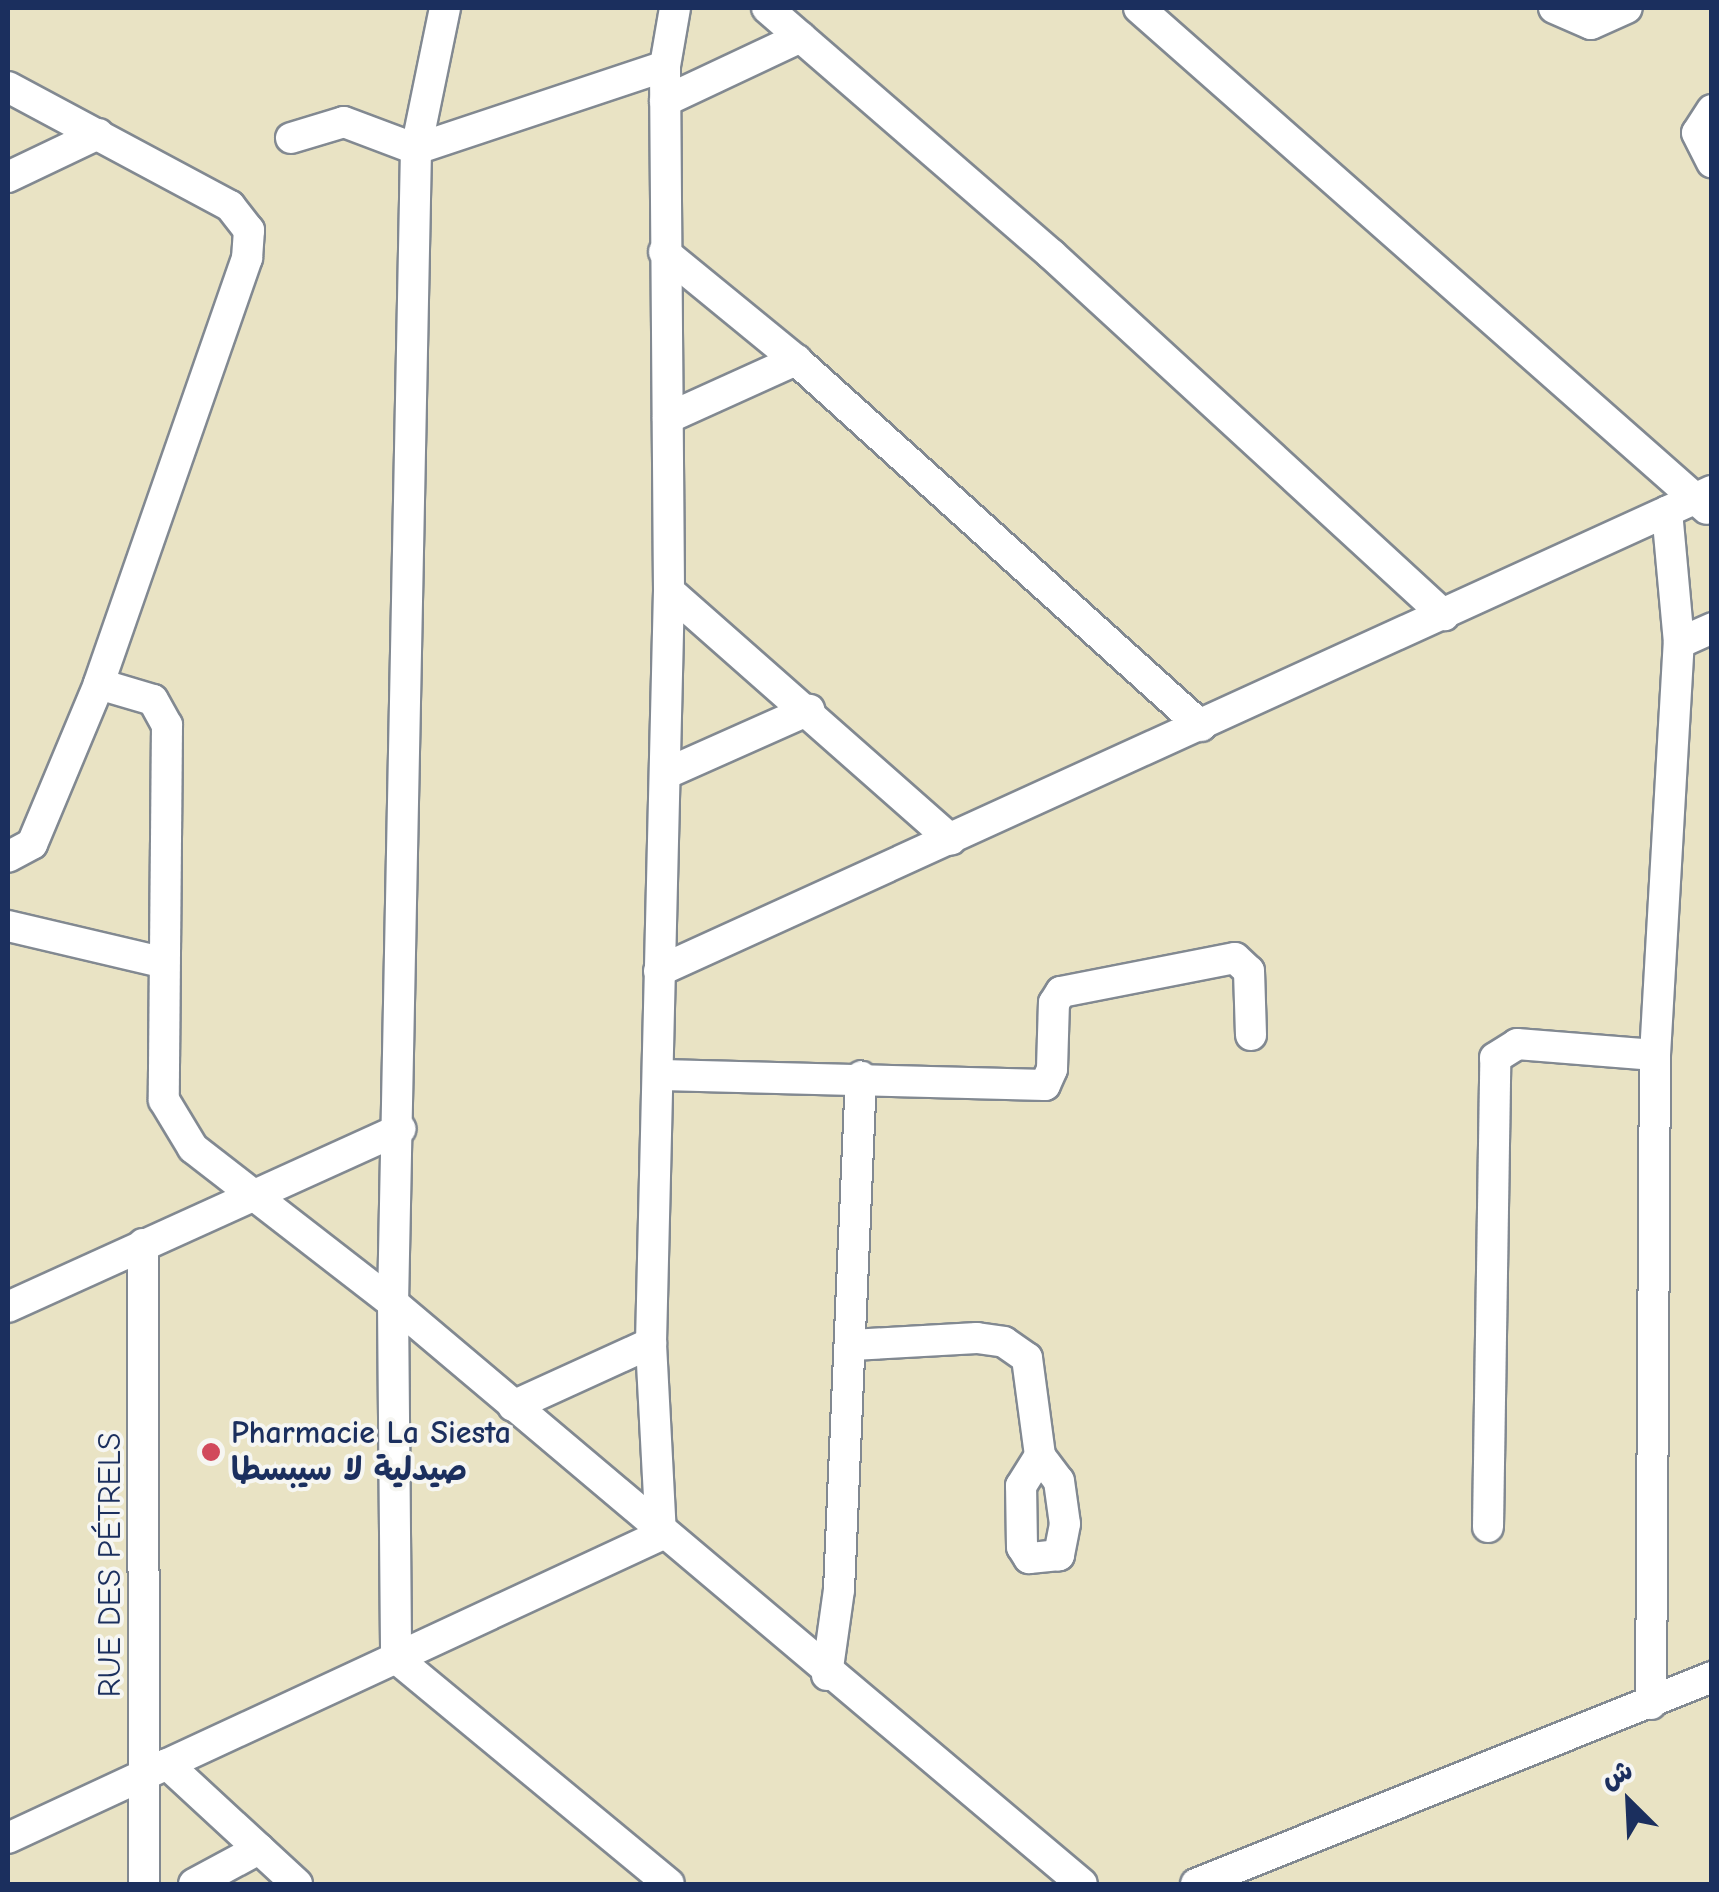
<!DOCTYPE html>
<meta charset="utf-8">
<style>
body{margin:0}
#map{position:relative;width:1719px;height:1892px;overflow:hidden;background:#e9e3c4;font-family:"Comic Neue","Playpen Sans Arabic",sans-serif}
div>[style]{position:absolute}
.roads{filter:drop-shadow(2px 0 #828991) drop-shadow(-2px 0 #828991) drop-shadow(0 2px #828991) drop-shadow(0 -2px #828991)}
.minor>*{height:30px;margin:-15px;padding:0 15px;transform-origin:15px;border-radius:15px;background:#fff}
.dots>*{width:28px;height:28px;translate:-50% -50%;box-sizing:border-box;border:5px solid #f6f6f2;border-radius:50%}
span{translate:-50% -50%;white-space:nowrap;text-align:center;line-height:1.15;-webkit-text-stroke:8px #f6f6f2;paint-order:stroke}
.poi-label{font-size:32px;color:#1b2f5e;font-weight:700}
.left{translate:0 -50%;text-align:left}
.street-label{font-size:32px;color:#1b2f5e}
.frame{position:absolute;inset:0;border:10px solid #1b2f5e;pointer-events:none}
.north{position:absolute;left:1579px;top:1752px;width:100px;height:100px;-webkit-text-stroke:8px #f6f6f2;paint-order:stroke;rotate:336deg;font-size:28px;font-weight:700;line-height:40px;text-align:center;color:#1b2f5e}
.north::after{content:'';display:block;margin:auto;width:35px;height:45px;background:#1b2f5e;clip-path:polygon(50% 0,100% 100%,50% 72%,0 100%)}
</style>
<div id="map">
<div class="roads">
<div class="minor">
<i style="left:445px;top:8px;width:144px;rotate:101.6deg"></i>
<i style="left:416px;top:149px;width:1154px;rotate:91.14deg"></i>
<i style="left:393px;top:1303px;width:355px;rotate:89.5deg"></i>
<i style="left:396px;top:1658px;width:354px;rotate:39.6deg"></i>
<i style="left:767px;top:8px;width:376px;rotate:40.9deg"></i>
<i style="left:1051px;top:254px;width:534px;rotate:42.57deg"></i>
<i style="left:1139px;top:8px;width:757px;rotate:41.41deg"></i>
<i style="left:1554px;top:8px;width:40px;rotate:23.4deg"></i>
<i style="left:1591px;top:24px;width:39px;rotate:-24deg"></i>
<i style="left:8px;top:87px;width:252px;rotate:28.2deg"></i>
<i style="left:230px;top:206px;width:31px;rotate:52deg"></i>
<i style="left:249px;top:230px;width:28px;rotate:94deg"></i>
<i style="left:247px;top:258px;width:451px;rotate:109.2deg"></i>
<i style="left:99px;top:684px;width:173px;rotate:112.7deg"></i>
<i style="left:32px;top:844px;width:27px;rotate:152deg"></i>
<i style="left:665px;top:101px;width:150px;rotate:-25.2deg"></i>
<i style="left:1712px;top:110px;width:27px;rotate:123deg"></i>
<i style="left:1697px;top:133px;width:33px;rotate:63deg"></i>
<i style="left:291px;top:138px;width:55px;rotate:-16.8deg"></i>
<i style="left:344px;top:122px;width:77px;rotate:20.6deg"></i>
<i style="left:416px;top:149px;width:262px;rotate:-18.4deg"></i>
<i style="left:8px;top:177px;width:100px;rotate:-25.5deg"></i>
<i style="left:664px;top:252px;width:171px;rotate:39.3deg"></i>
<i style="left:796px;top:360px;width:546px;rotate:42.1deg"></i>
<i style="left:668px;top:418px;width:141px;rotate:-24.4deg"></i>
<i style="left:669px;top:591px;width:376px;rotate:41.4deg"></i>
<i style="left:1679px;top:643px;width:36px;rotate:-24deg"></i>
<i style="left:99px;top:684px;width:56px;rotate:16.5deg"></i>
<i style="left:153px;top:700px;width:29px;rotate:61deg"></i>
<i style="left:167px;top:725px;width:375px;rotate:90.5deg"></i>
<i style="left:164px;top:1100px;width:56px;rotate:58.9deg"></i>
<i style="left:193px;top:1148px;width:253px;rotate:37.8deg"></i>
<i style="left:393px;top:1303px;width:901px;rotate:40.14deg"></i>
<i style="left:665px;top:774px;width:158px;rotate:-24deg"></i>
<i style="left:8px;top:926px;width:157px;rotate:13.2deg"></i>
<i style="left:659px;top:971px;width:1157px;rotate:-24.51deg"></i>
<i style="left:662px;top:1075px;width:383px;rotate:1.5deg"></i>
<i style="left:1045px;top:1085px;width:17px;rotate:-66deg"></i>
<i style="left:1052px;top:1069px;width:66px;rotate:-88.3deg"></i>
<i style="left:1054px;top:1003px;width:13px;rotate:-58deg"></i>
<i style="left:1061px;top:992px;width:177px;rotate:-11.1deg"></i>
<i style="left:1235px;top:958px;width:19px;rotate:43deg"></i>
<i style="left:1249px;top:971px;width:64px;rotate:88.2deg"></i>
<i style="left:143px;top:1244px;width:640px;rotate:89.91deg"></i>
<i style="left:8px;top:1307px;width:431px;rotate:-24.4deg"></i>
<i style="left:852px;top:1345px;width:125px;rotate:-3.2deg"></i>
<i style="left:977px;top:1338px;width:27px;rotate:8deg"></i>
<i style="left:1004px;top:1342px;width:28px;rotate:35deg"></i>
<i style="left:1027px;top:1358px;width:99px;rotate:82.4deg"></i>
<i style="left:1040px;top:1456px;width:31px;rotate:53deg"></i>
<i style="left:1059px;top:1481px;width:43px;rotate:82.1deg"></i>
<i style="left:1065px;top:1524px;width:32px;rotate:101deg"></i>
<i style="left:1059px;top:1555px;width:30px;rotate:174deg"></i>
<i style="left:1029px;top:1558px;width:13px;rotate:-122deg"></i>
<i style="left:1022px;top:1547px;width:61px;rotate:-90.9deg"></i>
<i style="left:1021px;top:1486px;width:36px;rotate:-58deg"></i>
<i style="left:513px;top:1406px;width:152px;rotate:-24.5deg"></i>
<i style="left:1488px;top:1527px;width:469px;rotate:-89.1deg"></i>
<i style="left:1495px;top:1058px;width:26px;rotate:-32deg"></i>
<i style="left:1517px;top:1044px;width:138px;rotate:4.6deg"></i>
<i style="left:827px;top:1675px;width:86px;rotate:-82deg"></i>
<i style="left:839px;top:1590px;width:514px;rotate:-87.55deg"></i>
<i style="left:1651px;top:1704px;width:649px;rotate:-89.65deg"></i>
<i style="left:1655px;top:1055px;width:413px;rotate:-86.7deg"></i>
<i style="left:1679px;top:643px;width:132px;rotate:-95.2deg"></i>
<i style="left:167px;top:1764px;width:177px;rotate:42.7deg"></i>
<i style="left:8px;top:1838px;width:720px;rotate:-24.89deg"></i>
<i style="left:661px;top:1535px;width:192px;rotate:-93deg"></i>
<i style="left:651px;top:1343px;width:752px;rotate:-88.63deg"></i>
<i style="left:669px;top:591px;width:525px;rotate:-90.44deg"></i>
<i style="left:665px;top:66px;width:59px;rotate:-80.2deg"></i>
<i style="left:194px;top:1884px;width:74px;rotate:-28.3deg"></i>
<i style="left:1196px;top:1884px;width:556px;rotate:-21.86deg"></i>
</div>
</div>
<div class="dots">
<i style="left:211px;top:1452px;background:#d1495b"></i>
</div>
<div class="poi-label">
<span class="left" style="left:231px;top:1452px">Pharmacie La Siesta<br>صيدلية لا سيبسطا</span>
</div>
<div class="street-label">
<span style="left:110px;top:1565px;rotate:-90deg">RUE DES PÉTRELS</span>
</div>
<div class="frame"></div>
<div class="north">ش</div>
</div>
